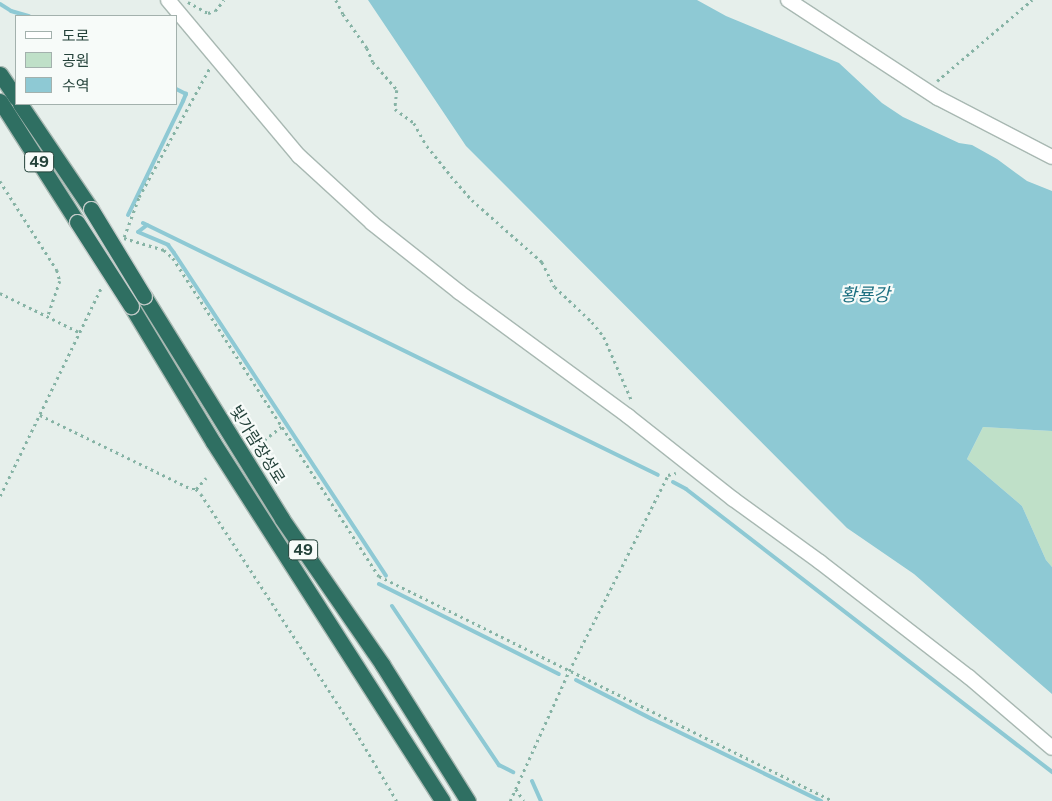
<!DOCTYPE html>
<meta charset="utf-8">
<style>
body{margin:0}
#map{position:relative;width:1052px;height:801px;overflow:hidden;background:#e6efeb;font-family:"Public Sans","Noto Sans KR",sans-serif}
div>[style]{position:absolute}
.green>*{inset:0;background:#bfe0c8}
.water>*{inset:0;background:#8ec9d4}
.stream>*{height:4px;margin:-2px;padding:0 2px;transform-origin:2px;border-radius:2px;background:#8ec9d4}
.path>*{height:2.5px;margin-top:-1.25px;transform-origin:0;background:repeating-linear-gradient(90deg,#86b3a5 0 2.5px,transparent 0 6.5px)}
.roads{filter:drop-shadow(1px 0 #a8b8b2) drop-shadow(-1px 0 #a8b8b2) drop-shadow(0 1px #a8b8b2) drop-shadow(0 -1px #a8b8b2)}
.minor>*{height:14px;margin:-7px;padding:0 7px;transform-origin:7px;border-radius:7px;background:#fff}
.highway>*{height:15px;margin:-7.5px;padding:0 7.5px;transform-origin:7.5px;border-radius:7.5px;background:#2f6f62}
.bridges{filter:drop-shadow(1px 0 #c2cac8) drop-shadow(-1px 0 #c2cac8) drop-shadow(0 1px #c2cac8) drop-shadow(0 -1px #c2cac8)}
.highway-bridge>*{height:15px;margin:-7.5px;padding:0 7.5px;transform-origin:7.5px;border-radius:7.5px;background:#2f6f62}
span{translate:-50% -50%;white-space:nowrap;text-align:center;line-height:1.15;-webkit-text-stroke:4.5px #f7fbf9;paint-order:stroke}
.shield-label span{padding:1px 4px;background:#f7fbf9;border:1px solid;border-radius:4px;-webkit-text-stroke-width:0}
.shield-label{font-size:15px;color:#24423a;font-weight:700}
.street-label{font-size:16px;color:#24423a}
.water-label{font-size:18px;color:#1c6f80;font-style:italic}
.legend{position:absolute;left:15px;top:15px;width:162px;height:90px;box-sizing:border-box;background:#f7fbf9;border:1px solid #a3b1ad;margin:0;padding:6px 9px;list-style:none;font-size:15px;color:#24423a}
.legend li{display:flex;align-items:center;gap:10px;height:25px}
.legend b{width:25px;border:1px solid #a3b1ad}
</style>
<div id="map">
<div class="green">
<i style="clip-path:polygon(983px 427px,1052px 431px,1052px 567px,1046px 560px,1022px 506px,967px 459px)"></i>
</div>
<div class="water">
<i style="clip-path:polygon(368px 0,697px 0,726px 16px,839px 63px,882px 103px,903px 117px,959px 143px,972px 145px,997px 159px,1027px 181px,1052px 191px,1052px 431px,983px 427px,967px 459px,1022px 506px,1046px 560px,1052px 567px,1052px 694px,914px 574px,847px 528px,466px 146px)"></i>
</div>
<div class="stream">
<i style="left:0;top:4px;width:13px;rotate:32deg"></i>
<i style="left:11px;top:11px;width:19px;rotate:16deg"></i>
<i style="left:128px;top:215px;width:127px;rotate:-64.2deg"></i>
<i style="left:183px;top:101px;width:8px;rotate:-67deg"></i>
<i style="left:186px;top:94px;width:11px;rotate:-153deg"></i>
<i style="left:143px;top:223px;width:573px;rotate:26.07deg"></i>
<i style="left:147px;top:225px;width:11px;rotate:142deg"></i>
<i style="left:138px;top:232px;width:33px;rotate:23deg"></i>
<i style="left:168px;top:245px;width:10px;rotate:53deg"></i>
<i style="left:174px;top:253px;width:386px;rotate:56.7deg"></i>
<i style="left:673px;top:482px;width:15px;rotate:28deg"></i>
<i style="left:686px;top:489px;width:463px;rotate:37.7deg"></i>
<i style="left:379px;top:584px;width:201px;rotate:26.6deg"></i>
<i style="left:392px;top:606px;width:192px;rotate:56.1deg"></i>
<i style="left:499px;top:765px;width:16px;rotate:27deg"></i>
<i style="left:576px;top:680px;width:85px;rotate:27.2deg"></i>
<i style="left:652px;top:719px;width:188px;rotate:25.9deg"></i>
<i style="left:532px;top:781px;width:22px;rotate:66deg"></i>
</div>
<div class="path">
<i style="left:336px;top:0;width:16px;rotate:63deg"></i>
<i style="left:343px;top:14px;width:42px;rotate:54.8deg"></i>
<i style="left:367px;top:48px;width:15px;rotate:67deg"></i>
<i style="left:373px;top:62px;width:37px;rotate:49deg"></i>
<i style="left:397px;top:90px;width:19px;rotate:96deg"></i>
<i style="left:395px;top:109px;width:24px;rotate:36deg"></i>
<i style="left:414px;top:123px;width:26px;rotate:61deg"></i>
<i style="left:427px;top:146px;width:38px;rotate:51deg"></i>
<i style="left:451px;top:176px;width:32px;rotate:49deg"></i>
<i style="left:472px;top:200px;width:94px;rotate:41.5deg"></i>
<i style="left:542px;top:262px;width:28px;rotate:63deg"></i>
<i style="left:555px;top:287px;width:51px;rotate:43.4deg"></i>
<i style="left:592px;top:322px;width:19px;rotate:51deg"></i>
<i style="left:604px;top:337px;width:70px;rotate:66.4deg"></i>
<i style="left:188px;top:2px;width:23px;rotate:29deg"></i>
<i style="left:208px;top:13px;width:7px;rotate:-16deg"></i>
<i style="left:215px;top:11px;width:14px;rotate:-51deg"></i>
<i style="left:937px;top:81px;width:125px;rotate:-40.5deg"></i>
<i style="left:0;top:181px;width:106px;rotate:57.4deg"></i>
<i style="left:57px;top:270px;width:11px;rotate:75deg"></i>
<i style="left:60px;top:281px;width:37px;rotate:109deg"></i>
<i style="left:124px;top:237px;width:43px;rotate:-69.4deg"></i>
<i style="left:139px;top:197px;width:146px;rotate:-61.3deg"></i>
<i style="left:124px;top:238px;width:42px;rotate:16.7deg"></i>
<i style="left:164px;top:250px;width:12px;rotate:42deg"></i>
<i style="left:173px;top:258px;width:379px;rotate:57.1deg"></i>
<i style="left:379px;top:576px;width:507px;rotate:26.36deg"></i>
<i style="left:0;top:293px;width:90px;rotate:26.3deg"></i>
<i style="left:40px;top:415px;width:169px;rotate:26deg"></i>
<i style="left:192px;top:489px;width:4px"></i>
<i style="left:196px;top:489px;width:7px;rotate:45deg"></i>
<i style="left:201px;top:494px;width:284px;rotate:56.9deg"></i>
<i style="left:356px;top:732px;width:80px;rotate:59.3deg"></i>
<i style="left:259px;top:444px;width:28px;rotate:-38deg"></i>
<i style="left:196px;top:489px;width:15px;rotate:-48deg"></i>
<i style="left:0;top:496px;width:233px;rotate:-64.1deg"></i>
<i style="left:516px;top:789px;width:14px;rotate:56deg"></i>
<i style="left:510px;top:801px;width:143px;rotate:-65.6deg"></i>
<i style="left:569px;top:671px;width:220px;rotate:-63.2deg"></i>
<i style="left:668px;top:475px;width:8px;rotate:-14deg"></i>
</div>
<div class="roads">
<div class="minor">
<i style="left:168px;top:0;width:204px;rotate:50deg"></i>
<i style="left:299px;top:156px;width:99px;rotate:42.5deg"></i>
<i style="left:372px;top:223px;width:111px;rotate:38.4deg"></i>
<i style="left:459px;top:292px;width:210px;rotate:36.3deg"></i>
<i style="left:628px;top:416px;width:134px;rotate:38.3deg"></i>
<i style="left:733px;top:499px;width:107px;rotate:35.9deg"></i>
<i style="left:820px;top:562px;width:188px;rotate:37.7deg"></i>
<i style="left:969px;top:677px;width:109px;rotate:40.5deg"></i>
<i style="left:788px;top:0;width:179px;rotate:33.2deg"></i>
<i style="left:938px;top:98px;width:128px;rotate:27.4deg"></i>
</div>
<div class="highway">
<i style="left:0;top:74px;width:29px;rotate:56deg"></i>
<i style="left:0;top:101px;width:143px;rotate:57.5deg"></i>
<i style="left:20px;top:104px;width:127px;rotate:55.9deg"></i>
<i style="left:144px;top:296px;width:262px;rotate:58.2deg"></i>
<i style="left:282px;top:519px;width:176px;rotate:55.4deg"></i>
<i style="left:382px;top:664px;width:162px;rotate:57.9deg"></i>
<i style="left:131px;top:306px;width:159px;rotate:58.9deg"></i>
<i style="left:213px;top:442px;width:426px;rotate:57.4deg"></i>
</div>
</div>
<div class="bridges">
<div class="highway-bridge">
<i style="left:91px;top:209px;width:102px;rotate:58.7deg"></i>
<i style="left:77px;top:222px;width:100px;rotate:57.3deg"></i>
</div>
</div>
<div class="shield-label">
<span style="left:39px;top:162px">49</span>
<span style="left:303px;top:550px">49</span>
</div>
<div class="street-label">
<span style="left:257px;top:445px;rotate:58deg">빛가람장성로</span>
</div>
<div class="water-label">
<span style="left:865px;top:295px">황룡강</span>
</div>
<ul class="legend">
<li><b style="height:6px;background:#fff"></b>도로</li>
<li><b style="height:14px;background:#bfe0c8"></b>공원</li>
<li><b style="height:14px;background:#8ec9d4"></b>수역</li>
</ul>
</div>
